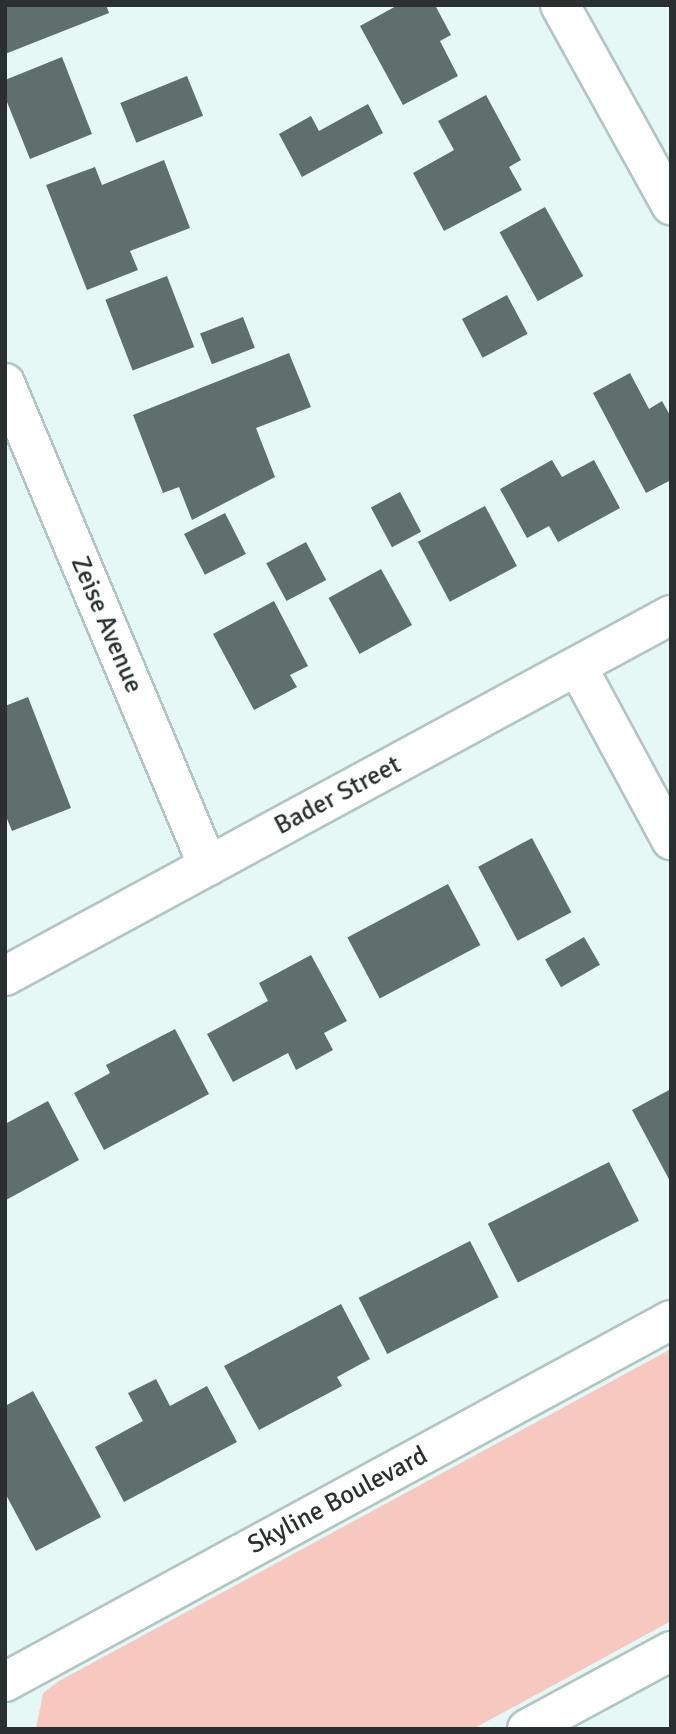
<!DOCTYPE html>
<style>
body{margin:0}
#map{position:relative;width:676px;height:1734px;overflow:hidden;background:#e5f8f6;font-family:Signika,sans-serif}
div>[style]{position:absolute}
.green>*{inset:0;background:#f6c8c0}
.building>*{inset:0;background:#5f6f6e;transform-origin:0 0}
.roads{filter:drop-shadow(2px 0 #b3c5c3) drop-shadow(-2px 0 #b3c5c3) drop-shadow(0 2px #b3c5c3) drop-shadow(0 -2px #b3c5c3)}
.minor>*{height:38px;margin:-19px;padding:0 19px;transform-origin:19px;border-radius:19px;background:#fff}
span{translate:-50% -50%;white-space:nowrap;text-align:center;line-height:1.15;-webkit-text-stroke:7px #fff;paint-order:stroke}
.street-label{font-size:26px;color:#29302f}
.frame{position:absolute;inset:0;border:7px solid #29302f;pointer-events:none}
</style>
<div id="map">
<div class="green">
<i style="clip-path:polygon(671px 1349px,671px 1621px,473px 1729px,36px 1729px,43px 1693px,59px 1681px)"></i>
</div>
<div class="building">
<i style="clip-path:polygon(5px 5px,106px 5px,109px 13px,5px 54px)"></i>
<i style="clip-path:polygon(398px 5px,435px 5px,451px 35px,440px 41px,458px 76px,403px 105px,360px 26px)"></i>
<i style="clip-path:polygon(62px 57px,92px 134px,30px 159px,5px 97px,5px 80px)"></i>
<i style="left:187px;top:76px;width:43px;height:72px;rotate:68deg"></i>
<i style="clip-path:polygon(486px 95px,521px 160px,509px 167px,522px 190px,444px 231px,413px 173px,454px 150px,438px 121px)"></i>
<i style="clip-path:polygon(368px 104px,383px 133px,302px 177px,279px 134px,311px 116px,319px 131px)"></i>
<i style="clip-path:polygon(164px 160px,190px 228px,130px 251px,138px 270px,87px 290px,46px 185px,95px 167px,102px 185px)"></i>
<i style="left:545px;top:207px;width:79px;height:52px;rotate:61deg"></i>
<i style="left:167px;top:276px;width:76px;height:66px;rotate:69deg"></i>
<i style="left:507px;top:295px;width:44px;height:51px;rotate:62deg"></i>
<i style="left:243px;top:317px;width:33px;height:46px;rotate:69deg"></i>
<i style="clip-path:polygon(289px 353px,311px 407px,256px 428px,275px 477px,192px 520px,179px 487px,163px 493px,133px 415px)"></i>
<i style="clip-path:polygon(630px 373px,649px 409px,662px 401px,671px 417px,671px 480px,646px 493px,593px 393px)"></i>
<i style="clip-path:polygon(552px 460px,562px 477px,594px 460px,620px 508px,558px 542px,549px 526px,527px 538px,500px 489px)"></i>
<i style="left:400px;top:492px;width:45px;height:33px;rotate:62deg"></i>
<i style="left:485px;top:506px;width:68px;height:76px;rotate:62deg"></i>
<i style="left:225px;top:513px;width:46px;height:46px;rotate:63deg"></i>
<i style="left:306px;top:542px;width:43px;height:45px;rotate:62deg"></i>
<i style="left:381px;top:569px;width:64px;height:60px;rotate:61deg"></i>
<i style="clip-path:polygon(274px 601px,308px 666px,290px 675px,297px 687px,254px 710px,213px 634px)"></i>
<i style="clip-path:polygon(28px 697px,71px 808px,12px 831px,5px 814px,5px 706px)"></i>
<i style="left:532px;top:838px;width:84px;height:61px;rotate:62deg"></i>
<i style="left:448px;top:884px;width:69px;height:114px;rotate:62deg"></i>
<i style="left:584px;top:937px;width:32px;height:45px;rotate:60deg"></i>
<i style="clip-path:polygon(311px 955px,347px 1021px,324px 1033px,333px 1050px,296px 1070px,288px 1053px,233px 1082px,207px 1034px,268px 1001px,259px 983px)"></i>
<i style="clip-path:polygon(175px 1029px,209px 1094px,104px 1150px,74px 1093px,110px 1073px,106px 1065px)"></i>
<i style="clip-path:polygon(671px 1089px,671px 1183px,632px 1110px)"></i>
<i style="clip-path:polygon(48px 1101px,79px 1160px,6px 1200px,5px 1124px)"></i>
<i style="left:609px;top:1162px;width:66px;height:136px;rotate:63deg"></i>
<i style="left:470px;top:1241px;width:63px;height:125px;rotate:63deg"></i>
<i style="clip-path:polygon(341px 1304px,370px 1359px,337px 1377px,342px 1386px,259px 1430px,224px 1366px)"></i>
<i style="clip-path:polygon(156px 1379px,170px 1406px,207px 1386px,237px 1442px,124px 1502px,95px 1447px,143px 1421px,128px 1393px)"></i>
<i style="clip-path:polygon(33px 1391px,101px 1517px,36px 1551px,5px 1493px,5px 1406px)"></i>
</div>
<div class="roads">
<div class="minor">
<i style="left:560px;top:5px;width:229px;rotate:61deg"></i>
<i style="left:5px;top:383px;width:524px;rotate:67.2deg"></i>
<i style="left:577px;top:666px;width:198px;rotate:61.6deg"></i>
<i style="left:5px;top:976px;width:758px;rotate:-28.46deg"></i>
<i style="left:5px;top:1682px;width:758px;rotate:-28.53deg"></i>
<i style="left:527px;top:1729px;width:164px;rotate:-28.4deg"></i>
</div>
</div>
<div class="street-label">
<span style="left:106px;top:625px;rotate:67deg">Zeise Avenue</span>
<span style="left:338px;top:796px;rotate:-28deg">Bader Street</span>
<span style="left:338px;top:1501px;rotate:-28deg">Skyline Boulevard</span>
</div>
<div class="frame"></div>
</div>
